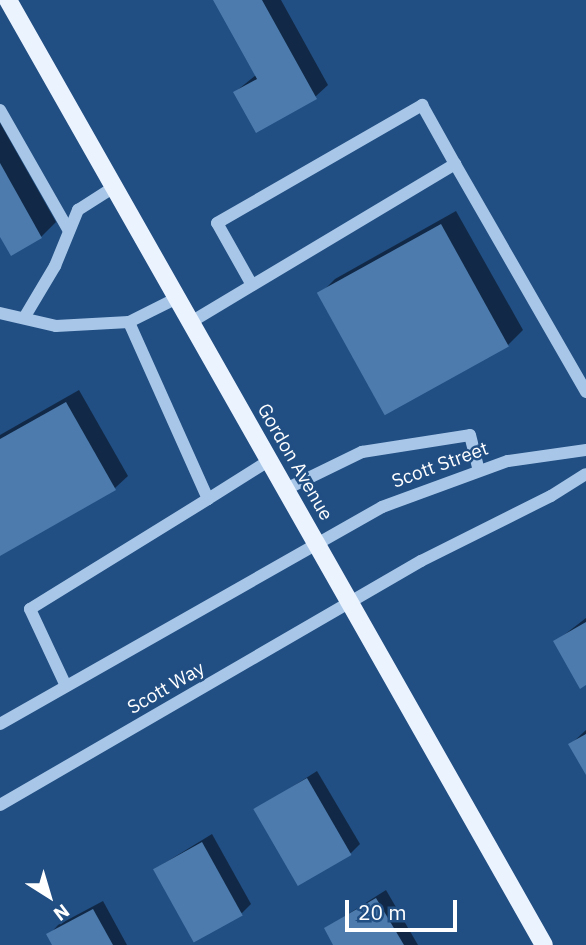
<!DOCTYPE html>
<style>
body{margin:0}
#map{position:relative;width:586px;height:945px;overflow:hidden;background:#214e83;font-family:"IBM Plex Sans",sans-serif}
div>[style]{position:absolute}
.shadow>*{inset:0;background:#0007}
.building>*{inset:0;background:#4d7bad;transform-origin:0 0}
.minor>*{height:12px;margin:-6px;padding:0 6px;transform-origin:6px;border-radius:6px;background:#a8c7e8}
.major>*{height:18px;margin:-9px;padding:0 9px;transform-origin:9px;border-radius:9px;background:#ebf3fe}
span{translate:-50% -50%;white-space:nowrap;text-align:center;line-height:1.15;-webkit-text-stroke:5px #214e83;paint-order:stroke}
.street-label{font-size:19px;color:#fff}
.north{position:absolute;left:14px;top:861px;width:70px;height:70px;-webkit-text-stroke:5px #214e83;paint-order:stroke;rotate:143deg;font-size:19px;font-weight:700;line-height:28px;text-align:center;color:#fff}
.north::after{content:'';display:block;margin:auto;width:24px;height:32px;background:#fff;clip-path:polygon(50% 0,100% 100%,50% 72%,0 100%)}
.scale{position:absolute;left:345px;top:900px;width:112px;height:32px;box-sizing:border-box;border:4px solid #fff;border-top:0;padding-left:9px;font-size:21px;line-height:24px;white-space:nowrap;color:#fff;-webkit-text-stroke:5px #214e83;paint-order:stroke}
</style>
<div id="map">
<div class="shadow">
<i style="clip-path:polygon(215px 0,281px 0,328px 85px,315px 97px,235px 92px,256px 75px)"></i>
<i style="clip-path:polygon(0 123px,56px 222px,41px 237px,11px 253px,0 233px)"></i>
<i style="clip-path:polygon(456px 211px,523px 330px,508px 345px,320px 294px,335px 279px)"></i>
<i style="clip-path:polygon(79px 390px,128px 476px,115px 488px,0 554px,0 435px)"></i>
<i style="clip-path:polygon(586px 618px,586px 683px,555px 642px)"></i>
<i style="clip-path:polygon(586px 730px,586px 771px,571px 744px)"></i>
<i style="clip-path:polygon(317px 771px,360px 844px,351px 853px,256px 810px)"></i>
<i style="clip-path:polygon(212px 834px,251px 904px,242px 913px,155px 869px)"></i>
<i style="clip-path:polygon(386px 890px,418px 945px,335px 945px,326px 928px)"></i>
<i style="clip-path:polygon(103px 901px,127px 945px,54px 945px,49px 935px,58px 925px)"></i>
</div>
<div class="building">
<i style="clip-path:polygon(213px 0,262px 0,317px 99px,256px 133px,233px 92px,257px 79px)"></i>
<i style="clip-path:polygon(0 163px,42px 238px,11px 256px,0 237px)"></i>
<i style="left:441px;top:224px;width:140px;height:142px;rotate:61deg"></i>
<i style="clip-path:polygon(66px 402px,116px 490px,0 556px,0 439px)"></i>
<i style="clip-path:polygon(586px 622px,586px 685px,580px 689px,553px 641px)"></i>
<i style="clip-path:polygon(586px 734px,586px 775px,568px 744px)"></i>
<i style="left:307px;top:778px;width:89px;height:62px;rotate:60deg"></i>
<i style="left:202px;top:842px;width:84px;height:56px;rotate:61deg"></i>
<i style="clip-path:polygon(376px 898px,404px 945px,333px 945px,324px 928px)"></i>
<i style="clip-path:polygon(93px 909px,113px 945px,52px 945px,46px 934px)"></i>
</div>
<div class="minor">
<i style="left:0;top:110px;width:139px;rotate:60.3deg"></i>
<i style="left:252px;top:285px;width:71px;rotate:-119.4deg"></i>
<i style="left:217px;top:223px;width:237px;rotate:-29.9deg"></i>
<i style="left:422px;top:105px;width:68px;rotate:60.8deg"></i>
<i style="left:0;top:313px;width:57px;rotate:13.1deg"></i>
<i style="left:56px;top:326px;width:73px;rotate:-3.1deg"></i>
<i style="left:129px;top:322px;width:54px;rotate:-26.6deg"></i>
<i style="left:24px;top:318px;width:61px;rotate:-59.2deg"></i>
<i style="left:55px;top:266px;width:61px;rotate:-67.7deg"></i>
<i style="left:78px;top:210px;width:43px;rotate:-32.6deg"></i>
<i style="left:191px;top:322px;width:308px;rotate:-30.9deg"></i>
<i style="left:455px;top:164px;width:263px;rotate:60.1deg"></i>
<i style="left:286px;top:489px;width:85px;rotate:-26deg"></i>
<i style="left:362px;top:452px;width:109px;rotate:-8.9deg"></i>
<i style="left:470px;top:435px;width:36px;rotate:76deg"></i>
<i style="left:208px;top:499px;width:73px;rotate:-32.2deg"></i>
<i style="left:66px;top:686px;width:85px;rotate:-115.1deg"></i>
<i style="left:30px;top:609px;width:209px;rotate:-31.7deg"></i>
<i style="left:208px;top:499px;width:194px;rotate:-114.1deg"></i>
<i style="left:0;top:724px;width:439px;rotate:-29.6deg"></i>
<i style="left:382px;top:507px;width:134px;rotate:-20.1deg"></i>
<i style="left:508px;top:461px;width:79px;rotate:-8deg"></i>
<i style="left:0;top:805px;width:487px;rotate:-30.1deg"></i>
<i style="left:421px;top:561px;width:145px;rotate:-26.6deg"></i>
<i style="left:551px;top:496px;width:41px;rotate:-32.2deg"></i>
</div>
<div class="major">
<i style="left:8px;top:0;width:1086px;rotate:60.44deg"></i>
</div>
<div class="street-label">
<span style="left:295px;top:462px;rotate:60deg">Gordon Avenue</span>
<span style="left:440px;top:465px;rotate:-20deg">Scott Street</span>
<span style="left:166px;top:688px;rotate:-30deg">Scott Way</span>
</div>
<div class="north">N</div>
<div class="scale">20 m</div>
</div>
